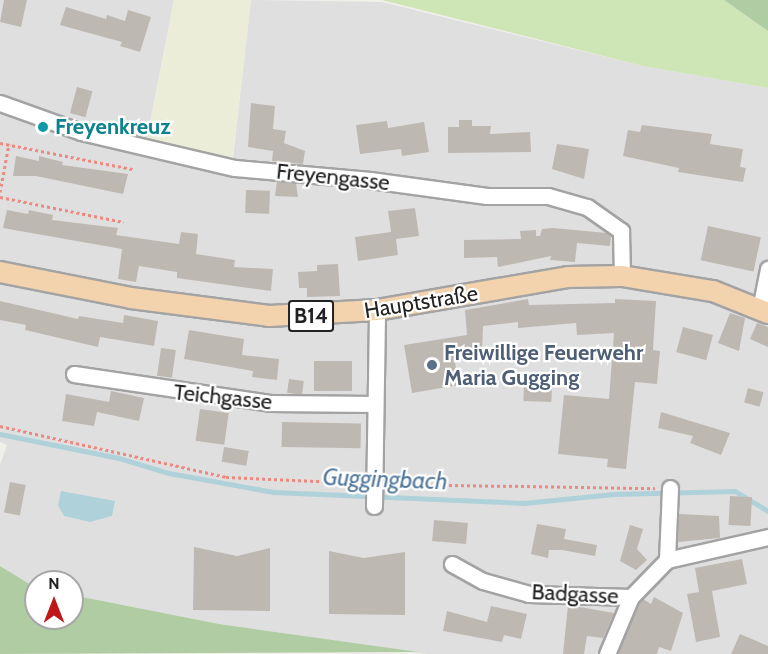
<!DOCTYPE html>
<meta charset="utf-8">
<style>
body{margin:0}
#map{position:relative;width:768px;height:654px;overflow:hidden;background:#f1efea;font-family:Cabin,sans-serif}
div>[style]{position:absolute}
.residential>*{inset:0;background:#e0dfdf}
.farmland>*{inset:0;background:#ecedd8}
.grass>*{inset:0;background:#cee5b6}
.forest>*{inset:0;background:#b0cca3}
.water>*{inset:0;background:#afd1da}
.stream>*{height:4.5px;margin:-2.25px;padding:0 2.25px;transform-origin:2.25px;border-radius:2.25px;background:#afd1da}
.building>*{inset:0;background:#beb8b3;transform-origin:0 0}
.path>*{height:3px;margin-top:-1.5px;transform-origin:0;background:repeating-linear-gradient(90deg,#ec8980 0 3px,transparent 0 6px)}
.roads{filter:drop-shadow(2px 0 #a3a3a3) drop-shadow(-2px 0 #a3a3a3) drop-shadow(0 2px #a3a3a3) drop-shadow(0 -2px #a3a3a3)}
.minor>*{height:15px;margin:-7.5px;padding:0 7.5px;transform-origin:7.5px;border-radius:7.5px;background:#fff}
.major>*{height:20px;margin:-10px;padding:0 10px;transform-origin:10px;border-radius:10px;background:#f3d3ad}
.dots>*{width:16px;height:16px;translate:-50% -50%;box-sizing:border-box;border:3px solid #fff;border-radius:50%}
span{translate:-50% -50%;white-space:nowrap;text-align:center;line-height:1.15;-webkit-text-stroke:4.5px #fff;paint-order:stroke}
.shield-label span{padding:2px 4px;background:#fff;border:2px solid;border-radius:4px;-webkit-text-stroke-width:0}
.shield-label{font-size:21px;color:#222;font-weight:700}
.culture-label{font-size:22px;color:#0d838f;font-weight:700}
.left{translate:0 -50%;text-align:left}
.street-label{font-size:22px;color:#222}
.service-label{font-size:22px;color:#4e5e75;font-weight:700}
.water-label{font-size:24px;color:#507699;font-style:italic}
.north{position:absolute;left:24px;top:570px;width:60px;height:60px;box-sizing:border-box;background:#fff;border:2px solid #a7a7a7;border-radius:50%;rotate:0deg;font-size:16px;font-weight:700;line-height:24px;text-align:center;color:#222}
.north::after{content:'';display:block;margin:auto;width:21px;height:27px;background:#be1619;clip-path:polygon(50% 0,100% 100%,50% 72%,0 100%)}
</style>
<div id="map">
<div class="residential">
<i style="clip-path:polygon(0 0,174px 0,147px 138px,233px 158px,251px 0,382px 2px,643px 66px,768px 88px,768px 654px,426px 654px,219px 624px,72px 595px,72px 582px,36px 582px,36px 588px,29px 587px,0 566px,0 465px,7px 445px,0 442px)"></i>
</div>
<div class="farmland">
<i style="clip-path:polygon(174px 0,251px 0,232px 159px,147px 138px)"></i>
</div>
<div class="grass">
<i style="clip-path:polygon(382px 0,724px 0,768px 31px,768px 88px,643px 66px)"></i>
</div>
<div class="forest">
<i style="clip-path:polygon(724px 0,768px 0,768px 31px)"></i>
<i style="clip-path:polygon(0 566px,36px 588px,36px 618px,72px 618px,72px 595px,219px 624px,418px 652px,0 654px)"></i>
</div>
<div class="water">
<i style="clip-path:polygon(61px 491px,115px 501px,112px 516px,90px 522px,64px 516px,58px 505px)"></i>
</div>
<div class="stream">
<i style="left:0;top:434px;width:121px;rotate:11.4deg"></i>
<i style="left:119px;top:458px;width:52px;rotate:16.7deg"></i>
<i style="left:169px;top:473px;width:107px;rotate:10.3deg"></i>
<i style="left:274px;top:492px;width:250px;rotate:2.5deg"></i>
<i style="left:524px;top:503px;width:90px;rotate:-5.7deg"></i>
<i style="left:614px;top:494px;width:121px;rotate:-1.4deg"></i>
<i style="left:735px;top:491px;width:39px;rotate:31deg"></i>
</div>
<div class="building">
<i style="clip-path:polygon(4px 0,27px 0,21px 27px,0 22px)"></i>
<i style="clip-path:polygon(66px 7px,106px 19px,107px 15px,125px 21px,128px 10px,151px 17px,140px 52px,120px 46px,122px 42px,60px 25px)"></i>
<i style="left:77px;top:87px;width:16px;height:27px;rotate:15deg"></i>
<i style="clip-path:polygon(251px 103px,275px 106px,273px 129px,286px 131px,284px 143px,305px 151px,303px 164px,272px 161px,273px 151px,248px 147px)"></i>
<i style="clip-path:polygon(459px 120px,472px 120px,472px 126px,491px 126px,490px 134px,530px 132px,531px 152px,448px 153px,448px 127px,459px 127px)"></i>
<i style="clip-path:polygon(387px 121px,388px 128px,424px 122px,429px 152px,402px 156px,401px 149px,360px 154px,356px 125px)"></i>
<i style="clip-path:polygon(642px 125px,712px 134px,710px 144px,743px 149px,740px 167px,746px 168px,743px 182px,678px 172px,679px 168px,623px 156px,628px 130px,640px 132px)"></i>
<i style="clip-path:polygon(557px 144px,589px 149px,584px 179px,552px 169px)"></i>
<i style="clip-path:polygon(16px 156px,39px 161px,39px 156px,63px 162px,62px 165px,128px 174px,123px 194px,36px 176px,13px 176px)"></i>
<i style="clip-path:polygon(277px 181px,296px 183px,298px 197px,275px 196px)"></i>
<i style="left:246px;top:190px;width:24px;height:23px;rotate:2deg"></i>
<i style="clip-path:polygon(415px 208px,419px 236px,396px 239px,398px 255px,358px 261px,355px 237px,391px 232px,388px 211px)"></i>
<i style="clip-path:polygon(7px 210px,28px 214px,29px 210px,53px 215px,52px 220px,118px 228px,116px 235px,179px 244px,181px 232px,198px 234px,196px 254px,235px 260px,234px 267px,273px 269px,271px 291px,177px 278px,177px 272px,139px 266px,136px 282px,118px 279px,122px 249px,3px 228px)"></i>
<i style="left:708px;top:226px;width:54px;height:35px;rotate:12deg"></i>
<i style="clip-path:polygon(553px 228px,607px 233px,611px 236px,610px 246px,577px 243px,575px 262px,550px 260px,551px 256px,498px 267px,497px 257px,464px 258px,464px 240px,521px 239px,520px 231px,536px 230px,536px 236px,540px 236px,542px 229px)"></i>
<i style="clip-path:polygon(338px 264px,340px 296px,307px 297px,307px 288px,299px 288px,298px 272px,317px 271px,317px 265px)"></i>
<i style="clip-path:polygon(528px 299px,529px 305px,615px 303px,615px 299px,656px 301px,653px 350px,660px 351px,657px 384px,635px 382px,626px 469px,607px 467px,608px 459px,558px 454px,564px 395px,609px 399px,614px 333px,577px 335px,576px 323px,518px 328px,518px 322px,483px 326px,482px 351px,453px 351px,459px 385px,412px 393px,404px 345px,467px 335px,465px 310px)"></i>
<i style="clip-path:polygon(0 301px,78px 319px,79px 316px,123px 323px,124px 315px,158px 321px,154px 346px,100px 337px,98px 347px,25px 330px,26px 325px,0 320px)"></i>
<i style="clip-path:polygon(730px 313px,745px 318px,739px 351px,718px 343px)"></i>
<i style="clip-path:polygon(757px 323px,768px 327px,768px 347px,750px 339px)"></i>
<i style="left:683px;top:327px;width:31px;height:26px;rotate:15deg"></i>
<i style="clip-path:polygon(189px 330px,244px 339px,242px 355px,279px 359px,277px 380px,252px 377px,253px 371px,184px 359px)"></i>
<i style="left:161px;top:348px;width:15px;height:28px;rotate:8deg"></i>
<i style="left:314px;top:361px;width:38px;height:30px"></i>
<i style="left:289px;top:379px;width:15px;height:14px;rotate:8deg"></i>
<i style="left:524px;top:384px;width:28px;height:17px;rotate:2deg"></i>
<i style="left:748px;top:388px;width:16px;height:15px;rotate:15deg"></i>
<i style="clip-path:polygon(111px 391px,144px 398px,139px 421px,97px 412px,94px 426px,62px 421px,66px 394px,109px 402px)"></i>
<i style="left:200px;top:409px;width:29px;height:32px;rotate:8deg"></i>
<i style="clip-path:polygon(661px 412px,730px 433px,721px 455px,690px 443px,693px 436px,658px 428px)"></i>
<i style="left:282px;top:422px;width:79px;height:25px;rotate:1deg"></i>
<i style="left:224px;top:447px;width:25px;height:15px;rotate:9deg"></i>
<i style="left:10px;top:482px;width:16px;height:31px;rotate:11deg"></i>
<i style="left:730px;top:496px;width:22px;height:29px;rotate:3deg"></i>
<i style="clip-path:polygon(679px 514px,719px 516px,720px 538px,678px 542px)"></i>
<i style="left:434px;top:520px;width:34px;height:21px;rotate:5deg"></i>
<i style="clip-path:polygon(537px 524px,566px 529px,564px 539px,597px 545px,595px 556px,562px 550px,549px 550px,548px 558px,531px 554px)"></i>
<i style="clip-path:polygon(630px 525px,643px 529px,637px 549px,647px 560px,636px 570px,620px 561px)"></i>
<i style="clip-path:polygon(194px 547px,237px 556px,270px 548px,270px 611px,193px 610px)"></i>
<i style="clip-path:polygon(329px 551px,364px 558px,405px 552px,405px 615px,329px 614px)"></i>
<i style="clip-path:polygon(742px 559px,747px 584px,712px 591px,720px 637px,696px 642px,687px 594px,699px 592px,695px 568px)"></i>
<i style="clip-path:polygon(654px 597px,683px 613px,671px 651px,659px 647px,657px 654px,618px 654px,639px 602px,643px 599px,651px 604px)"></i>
<i style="clip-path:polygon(568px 605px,614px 613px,603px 638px,587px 636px,584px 654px,563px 654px)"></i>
<i style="clip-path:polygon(491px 606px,527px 614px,521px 639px,504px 635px,502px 642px,443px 631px,447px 611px,487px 622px)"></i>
<i style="clip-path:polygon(740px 634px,768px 646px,768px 654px,731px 654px)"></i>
</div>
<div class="path">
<i style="left:0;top:143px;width:136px;rotate:11.1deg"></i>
<i style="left:0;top:192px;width:49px;rotate:-79.4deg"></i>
<i style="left:0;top:197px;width:126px;rotate:11.4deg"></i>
<i style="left:0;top:426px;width:232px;rotate:12.7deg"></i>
<i style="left:226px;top:477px;width:135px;rotate:2.5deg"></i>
<i style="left:389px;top:484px;width:266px;rotate:0.9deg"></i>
</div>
<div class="roads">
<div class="minor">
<i style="left:0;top:103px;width:86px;rotate:19.7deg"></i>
<i style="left:81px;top:132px;width:158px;rotate:13.2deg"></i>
<i style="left:235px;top:168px;width:136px;rotate:5.1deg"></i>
<i style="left:370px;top:180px;width:118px;rotate:7.8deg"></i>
<i style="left:487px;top:196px;width:61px"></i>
<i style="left:548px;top:196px;width:41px;rotate:15.8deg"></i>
<i style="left:587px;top:207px;width:42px;rotate:35.2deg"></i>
<i style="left:621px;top:231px;width:45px;rotate:88.7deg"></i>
<i style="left:760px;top:309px;width:41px;rotate:-78.7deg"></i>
<i style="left:74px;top:374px;width:198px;rotate:8.4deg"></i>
<i style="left:270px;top:403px;width:104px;rotate:0.6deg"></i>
<i style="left:374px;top:506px;width:196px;rotate:-89.1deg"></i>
<i style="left:667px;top:560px;width:104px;rotate:-12.8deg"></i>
<i style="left:452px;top:564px;width:35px;rotate:29deg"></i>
<i style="left:483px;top:581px;width:48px;rotate:15.8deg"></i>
<i style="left:529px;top:594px;width:102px;rotate:1.7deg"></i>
<i style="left:607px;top:654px;width:62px;rotate:-67.2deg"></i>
<i style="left:631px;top:597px;width:52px;rotate:-45.8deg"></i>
<i style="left:667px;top:560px;width:72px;rotate:-87.6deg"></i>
</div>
<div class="major">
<i style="left:0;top:272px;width:134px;rotate:11.2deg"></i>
<i style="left:131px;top:298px;width:139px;rotate:7.4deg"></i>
<i style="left:269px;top:316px;width:108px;rotate:-3.2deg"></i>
<i style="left:377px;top:310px;width:194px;rotate:-9.8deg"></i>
<i style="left:568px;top:277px;width:54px;rotate:-1.1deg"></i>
<i style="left:622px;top:276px;width:92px;rotate:9.4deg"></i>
<i style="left:713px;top:291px;width:59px;rotate:21.8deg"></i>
</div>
</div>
<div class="dots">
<i style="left:43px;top:127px;background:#0f9aa8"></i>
<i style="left:432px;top:365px;background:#5c6f8a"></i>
</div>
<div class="shield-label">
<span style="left:311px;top:316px">B14</span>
</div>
<div class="culture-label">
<span class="left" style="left:55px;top:127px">Freyenkreuz</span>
</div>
<div class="street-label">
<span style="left:333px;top:177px;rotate:6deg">Freyengasse</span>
<span style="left:421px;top:302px;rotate:-9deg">Hauptstraße</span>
<span style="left:223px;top:397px;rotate:6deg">Teichgasse</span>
<span style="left:575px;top:594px;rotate:3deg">Badgasse</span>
</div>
<div class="service-label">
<span class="left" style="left:444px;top:365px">Freiwillige Feuerwehr<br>Maria Gugging</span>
</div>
<div class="water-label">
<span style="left:385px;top:479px;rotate:2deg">Guggingbach</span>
</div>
<div class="north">N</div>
</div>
